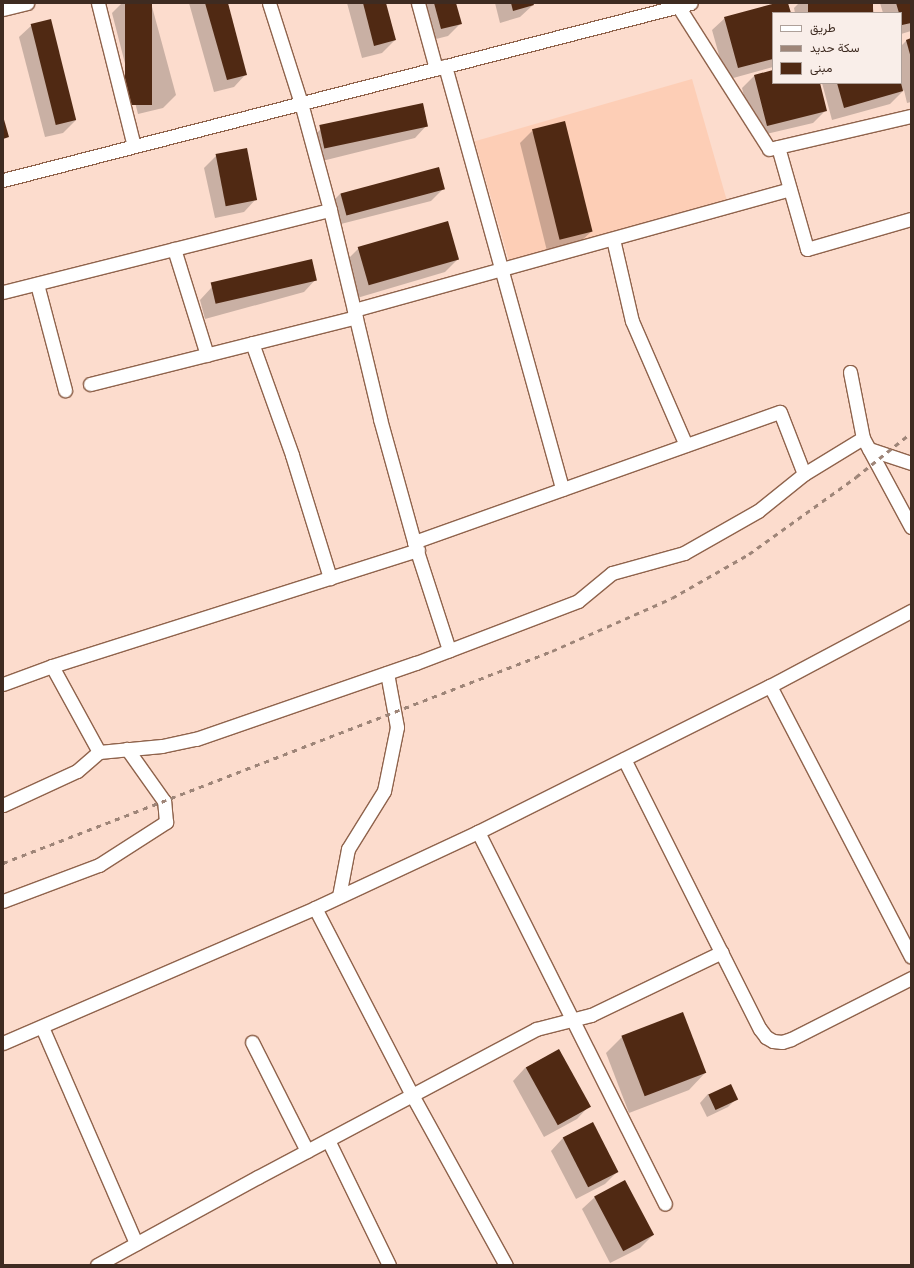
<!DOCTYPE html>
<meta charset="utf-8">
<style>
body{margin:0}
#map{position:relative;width:914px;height:1268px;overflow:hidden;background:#fcdccd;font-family:"Noto Sans",Vazirmatn,sans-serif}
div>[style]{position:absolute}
.built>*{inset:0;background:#fdceb6;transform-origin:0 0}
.shadow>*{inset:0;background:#0003}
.building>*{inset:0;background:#502913;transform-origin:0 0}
.roads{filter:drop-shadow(1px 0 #8f634c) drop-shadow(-1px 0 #8f634c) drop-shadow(0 1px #8f634c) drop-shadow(0 -1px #8f634c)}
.minor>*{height:13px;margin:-6.5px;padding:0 6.5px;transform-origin:6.5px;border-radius:6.5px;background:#fff}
.rail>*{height:3px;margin-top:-1.5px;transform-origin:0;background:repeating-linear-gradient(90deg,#9e8578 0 5px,transparent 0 10px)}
span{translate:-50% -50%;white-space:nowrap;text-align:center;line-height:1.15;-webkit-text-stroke:4px #f9eee9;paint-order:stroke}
.frame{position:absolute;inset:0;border:4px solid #3e2b21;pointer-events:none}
.legend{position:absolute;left:772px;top:12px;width:130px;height:72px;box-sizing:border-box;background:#f9eee9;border:1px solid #aea099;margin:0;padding:5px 7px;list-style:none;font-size:12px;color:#3e2b21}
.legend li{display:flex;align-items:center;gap:8px;height:20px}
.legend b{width:20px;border:1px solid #aea099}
</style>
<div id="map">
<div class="built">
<i style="left:692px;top:79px;width:127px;height:226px;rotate:74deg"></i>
</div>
<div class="shadow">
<i style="clip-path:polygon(122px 3px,151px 3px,176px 95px,163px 108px,138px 114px,112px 13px)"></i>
<i style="clip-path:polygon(189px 3px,227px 3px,246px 74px,234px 87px,214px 92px)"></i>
<i style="clip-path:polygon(347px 3px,385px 3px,395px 40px,382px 53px,362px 58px)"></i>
<i style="clip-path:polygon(418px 3px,455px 3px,461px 23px,448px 36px,428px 41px)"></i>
<i style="clip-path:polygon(495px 3px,532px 3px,533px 5px,520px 17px,500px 23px)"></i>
<i style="clip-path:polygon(780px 3px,787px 3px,790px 13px,773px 13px,773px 67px,726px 80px,712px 30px,725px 18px)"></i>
<i style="clip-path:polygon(799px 3px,872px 3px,874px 13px,795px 13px,794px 8px)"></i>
<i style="clip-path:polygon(880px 3px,911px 3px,911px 31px,901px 34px,901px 13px,883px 13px)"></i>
<i style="clip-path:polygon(32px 25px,76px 120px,63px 133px,45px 137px,19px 37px)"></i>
<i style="clip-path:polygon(911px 39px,911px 102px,907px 103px,904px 90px,890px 104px,832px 120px,822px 83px,901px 83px,901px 46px,906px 41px)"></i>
<i style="clip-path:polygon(773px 71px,773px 83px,819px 83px,826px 110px,813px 123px,754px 137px,742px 88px,755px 75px)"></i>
<i style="clip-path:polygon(427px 125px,415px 138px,314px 163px,308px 141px,321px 129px)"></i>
<i style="clip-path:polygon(532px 131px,592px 231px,579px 243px,547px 251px,520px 143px)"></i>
<i style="clip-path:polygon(217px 155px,256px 199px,244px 212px,215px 218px,204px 168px)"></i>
<i style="clip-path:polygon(444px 188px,431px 201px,333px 226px,328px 206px,340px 194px)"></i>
<i style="clip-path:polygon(358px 249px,458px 259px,445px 272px,357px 298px,346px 261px)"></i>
<i style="clip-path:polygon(311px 260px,316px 279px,304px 292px,205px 319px,200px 300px,212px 287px)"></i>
<i style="clip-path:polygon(623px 1036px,705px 1073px,689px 1090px,629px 1113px,606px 1053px)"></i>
<i style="clip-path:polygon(559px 1050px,589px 1106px,577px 1119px,544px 1137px,513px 1081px,525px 1068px)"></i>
<i style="clip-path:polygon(708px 1094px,736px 1099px,728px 1107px,707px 1117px,700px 1103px)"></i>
<i style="clip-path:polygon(592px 1123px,618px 1171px,605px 1184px,576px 1199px,551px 1151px,563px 1138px)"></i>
<i style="clip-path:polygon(595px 1197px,653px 1235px,640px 1248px,610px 1263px,582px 1209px)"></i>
</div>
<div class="building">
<i style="left:125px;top:3px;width:27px;height:102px"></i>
<i style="clip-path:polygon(205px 3px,228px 3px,247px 75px,227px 80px)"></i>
<i style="clip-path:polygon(363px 3px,386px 3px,396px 40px,374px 46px)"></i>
<i style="clip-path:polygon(434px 3px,456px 3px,462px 24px,441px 29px)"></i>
<i style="clip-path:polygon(511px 3px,533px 3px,534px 5px,513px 11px)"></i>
<i style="clip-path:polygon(776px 3px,788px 3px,791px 13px,773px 13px,773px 59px,738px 68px,724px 17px)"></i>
<i style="left:808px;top:3px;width:65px;height:10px"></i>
<i style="clip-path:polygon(896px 3px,911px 3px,911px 23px,902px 25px,901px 13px,899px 13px)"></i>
<i style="left:51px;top:19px;width:104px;height:21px;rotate:76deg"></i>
<i style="clip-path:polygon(911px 38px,911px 58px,906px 40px)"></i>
<i style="clip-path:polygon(773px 70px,773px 83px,820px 83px,827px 111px,767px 126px,754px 75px)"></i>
<i style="clip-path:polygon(837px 83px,901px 83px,903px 91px,844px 108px)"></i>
<i style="left:423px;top:103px;width:24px;height:106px;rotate:78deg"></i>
<i style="clip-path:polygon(3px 116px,9px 137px,3px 139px)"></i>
<i style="left:565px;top:121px;width:114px;height:34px;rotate:76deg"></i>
<i style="left:247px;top:148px;width:53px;height:32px;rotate:79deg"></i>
<i style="left:439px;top:167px;width:23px;height:102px;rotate:75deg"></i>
<i style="left:448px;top:221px;width:40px;height:94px;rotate:74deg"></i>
<i style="left:312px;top:259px;width:22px;height:104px;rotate:77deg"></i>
<i style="left:683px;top:1012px;width:65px;height:66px;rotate:69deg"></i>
<i style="left:559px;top:1049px;width:66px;height:38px;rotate:61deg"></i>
<i style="left:731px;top:1084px;width:17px;height:25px;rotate:65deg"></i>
<i style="left:593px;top:1122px;width:56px;height:34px;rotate:63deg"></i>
<i style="left:625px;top:1180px;width:62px;height:35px;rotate:62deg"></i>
</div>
<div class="roads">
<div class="minor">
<i style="left:98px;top:3px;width:147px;rotate:75.9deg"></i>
<i style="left:269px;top:3px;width:105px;rotate:72.3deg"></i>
<i style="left:301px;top:103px;width:111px;rotate:74.8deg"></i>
<i style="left:330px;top:210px;width:215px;rotate:76.5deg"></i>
<i style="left:380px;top:419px;width:128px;rotate:74.5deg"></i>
<i style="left:414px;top:542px;width:114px;rotate:72deg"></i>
<i style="left:418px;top:3px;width:68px;rotate:74.7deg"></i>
<i style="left:678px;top:6px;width:169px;rotate:57.5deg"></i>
<i style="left:769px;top:149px;width:146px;rotate:-13.1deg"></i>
<i style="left:3px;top:9px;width:25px;rotate:-14deg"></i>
<i style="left:445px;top:66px;width:439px;rotate:74.5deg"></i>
<i style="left:778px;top:147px;width:106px;rotate:74.1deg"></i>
<i style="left:807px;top:249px;width:108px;rotate:-16.1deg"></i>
<i style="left:3px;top:180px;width:710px;rotate:-14.43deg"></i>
<i style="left:613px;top:239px;width:84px;rotate:77deg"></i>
<i style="left:632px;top:321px;width:135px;rotate:66.5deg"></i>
<i style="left:174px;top:249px;width:111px;rotate:72.7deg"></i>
<i style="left:37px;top:284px;width:110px;rotate:75.2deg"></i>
<i style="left:3px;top:292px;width:337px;rotate:-14.1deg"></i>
<i style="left:354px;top:310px;width:452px;rotate:-15.5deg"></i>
<i style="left:252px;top:343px;width:119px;rotate:70.3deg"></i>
<i style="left:292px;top:455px;width:129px;rotate:72.8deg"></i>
<i style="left:850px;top:372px;width:67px;rotate:78.9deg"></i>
<i style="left:863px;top:438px;width:101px;rotate:61.7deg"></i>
<i style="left:90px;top:384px;width:274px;rotate:-14.1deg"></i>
<i style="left:869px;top:449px;width:44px;rotate:18.4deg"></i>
<i style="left:414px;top:542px;width:388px;rotate:-19.6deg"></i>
<i style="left:780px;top:412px;width:66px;rotate:68.8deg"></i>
<i style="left:3px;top:684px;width:52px;rotate:-20.2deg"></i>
<i style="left:52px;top:666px;width:384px;rotate:-17.6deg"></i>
<i style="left:770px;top:686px;width:305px;rotate:62.5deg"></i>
<i style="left:99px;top:752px;width:63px;rotate:-5.4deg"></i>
<i style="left:162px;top:746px;width:35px;rotate:-12deg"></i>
<i style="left:196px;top:739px;width:233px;rotate:-19.1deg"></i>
<i style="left:416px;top:663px;width:173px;rotate:-20.9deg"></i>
<i style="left:578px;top:601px;width:44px;rotate:-39.5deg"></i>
<i style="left:612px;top:573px;width:75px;rotate:-15.5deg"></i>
<i style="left:684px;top:553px;width:85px;rotate:-29.6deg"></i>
<i style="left:758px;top:511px;width:59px;rotate:-38.8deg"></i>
<i style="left:804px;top:474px;width:69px;rotate:-31.4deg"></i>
<i style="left:624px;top:759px;width:302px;rotate:63.3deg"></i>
<i style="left:760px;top:1029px;width:10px;rotate:53deg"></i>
<i style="left:766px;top:1037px;width:8px;rotate:30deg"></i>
<i style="left:773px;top:1041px;width:9px;rotate:6deg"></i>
<i style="left:782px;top:1042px;width:9px;rotate:-18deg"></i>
<i style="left:791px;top:1039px;width:135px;rotate:-26.9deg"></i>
<i style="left:3px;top:805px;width:81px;rotate:-24.7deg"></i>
<i style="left:77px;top:771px;width:29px;rotate:-41deg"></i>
<i style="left:99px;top:752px;width:98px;rotate:-118.7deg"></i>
<i style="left:478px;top:832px;width:416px;rotate:63.3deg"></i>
<i style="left:339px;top:896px;width:48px;rotate:-79.2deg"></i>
<i style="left:348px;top:849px;width:68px;rotate:-58.2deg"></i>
<i style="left:384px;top:791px;width:65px;rotate:-78.5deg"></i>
<i style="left:397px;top:727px;width:55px;rotate:-100.5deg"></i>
<i style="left:3px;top:901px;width:103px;rotate:-20.6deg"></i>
<i style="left:99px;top:865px;width:80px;rotate:-32.7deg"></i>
<i style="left:166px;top:822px;width:21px;rotate:-95deg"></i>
<i style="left:164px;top:801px;width:64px;rotate:-125.4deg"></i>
<i style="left:315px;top:908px;width:211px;rotate:62.6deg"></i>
<i style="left:412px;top:1095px;width:194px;rotate:61.1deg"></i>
<i style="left:42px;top:1027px;width:236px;rotate:66.5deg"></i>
<i style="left:252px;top:1042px;width:122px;rotate:63.2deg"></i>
<i style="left:3px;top:1043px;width:340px;rotate:-23.4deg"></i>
<i style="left:315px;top:908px;width:180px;rotate:-25deg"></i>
<i style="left:478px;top:832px;width:326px;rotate:-26.6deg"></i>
<i style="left:770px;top:686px;width:160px;rotate:-28deg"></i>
<i style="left:328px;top:1140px;width:139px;rotate:64deg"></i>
<i style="left:97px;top:1265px;width:183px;rotate:-28.7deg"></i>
<i style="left:258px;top:1177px;width:315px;rotate:-28deg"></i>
<i style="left:536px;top:1029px;width:57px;rotate:-14.3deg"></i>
<i style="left:591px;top:1015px;width:145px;rotate:-25.7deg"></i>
</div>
</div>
<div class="rail">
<i style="left:3px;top:863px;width:589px;rotate:-21.11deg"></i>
<i style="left:552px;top:651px;width:131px;rotate:-23.8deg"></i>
<i style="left:672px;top:598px;width:89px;rotate:-29.7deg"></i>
<i style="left:749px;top:554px;width:132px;rotate:-35.7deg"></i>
<i style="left:856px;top:477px;width:70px;rotate:-38.7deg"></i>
</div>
<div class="frame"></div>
<ul class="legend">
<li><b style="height:5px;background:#fff"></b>طريق</li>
<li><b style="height:5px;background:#9e8578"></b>سكة حديد</li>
<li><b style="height:11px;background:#502913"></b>مبنى</li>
</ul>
</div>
